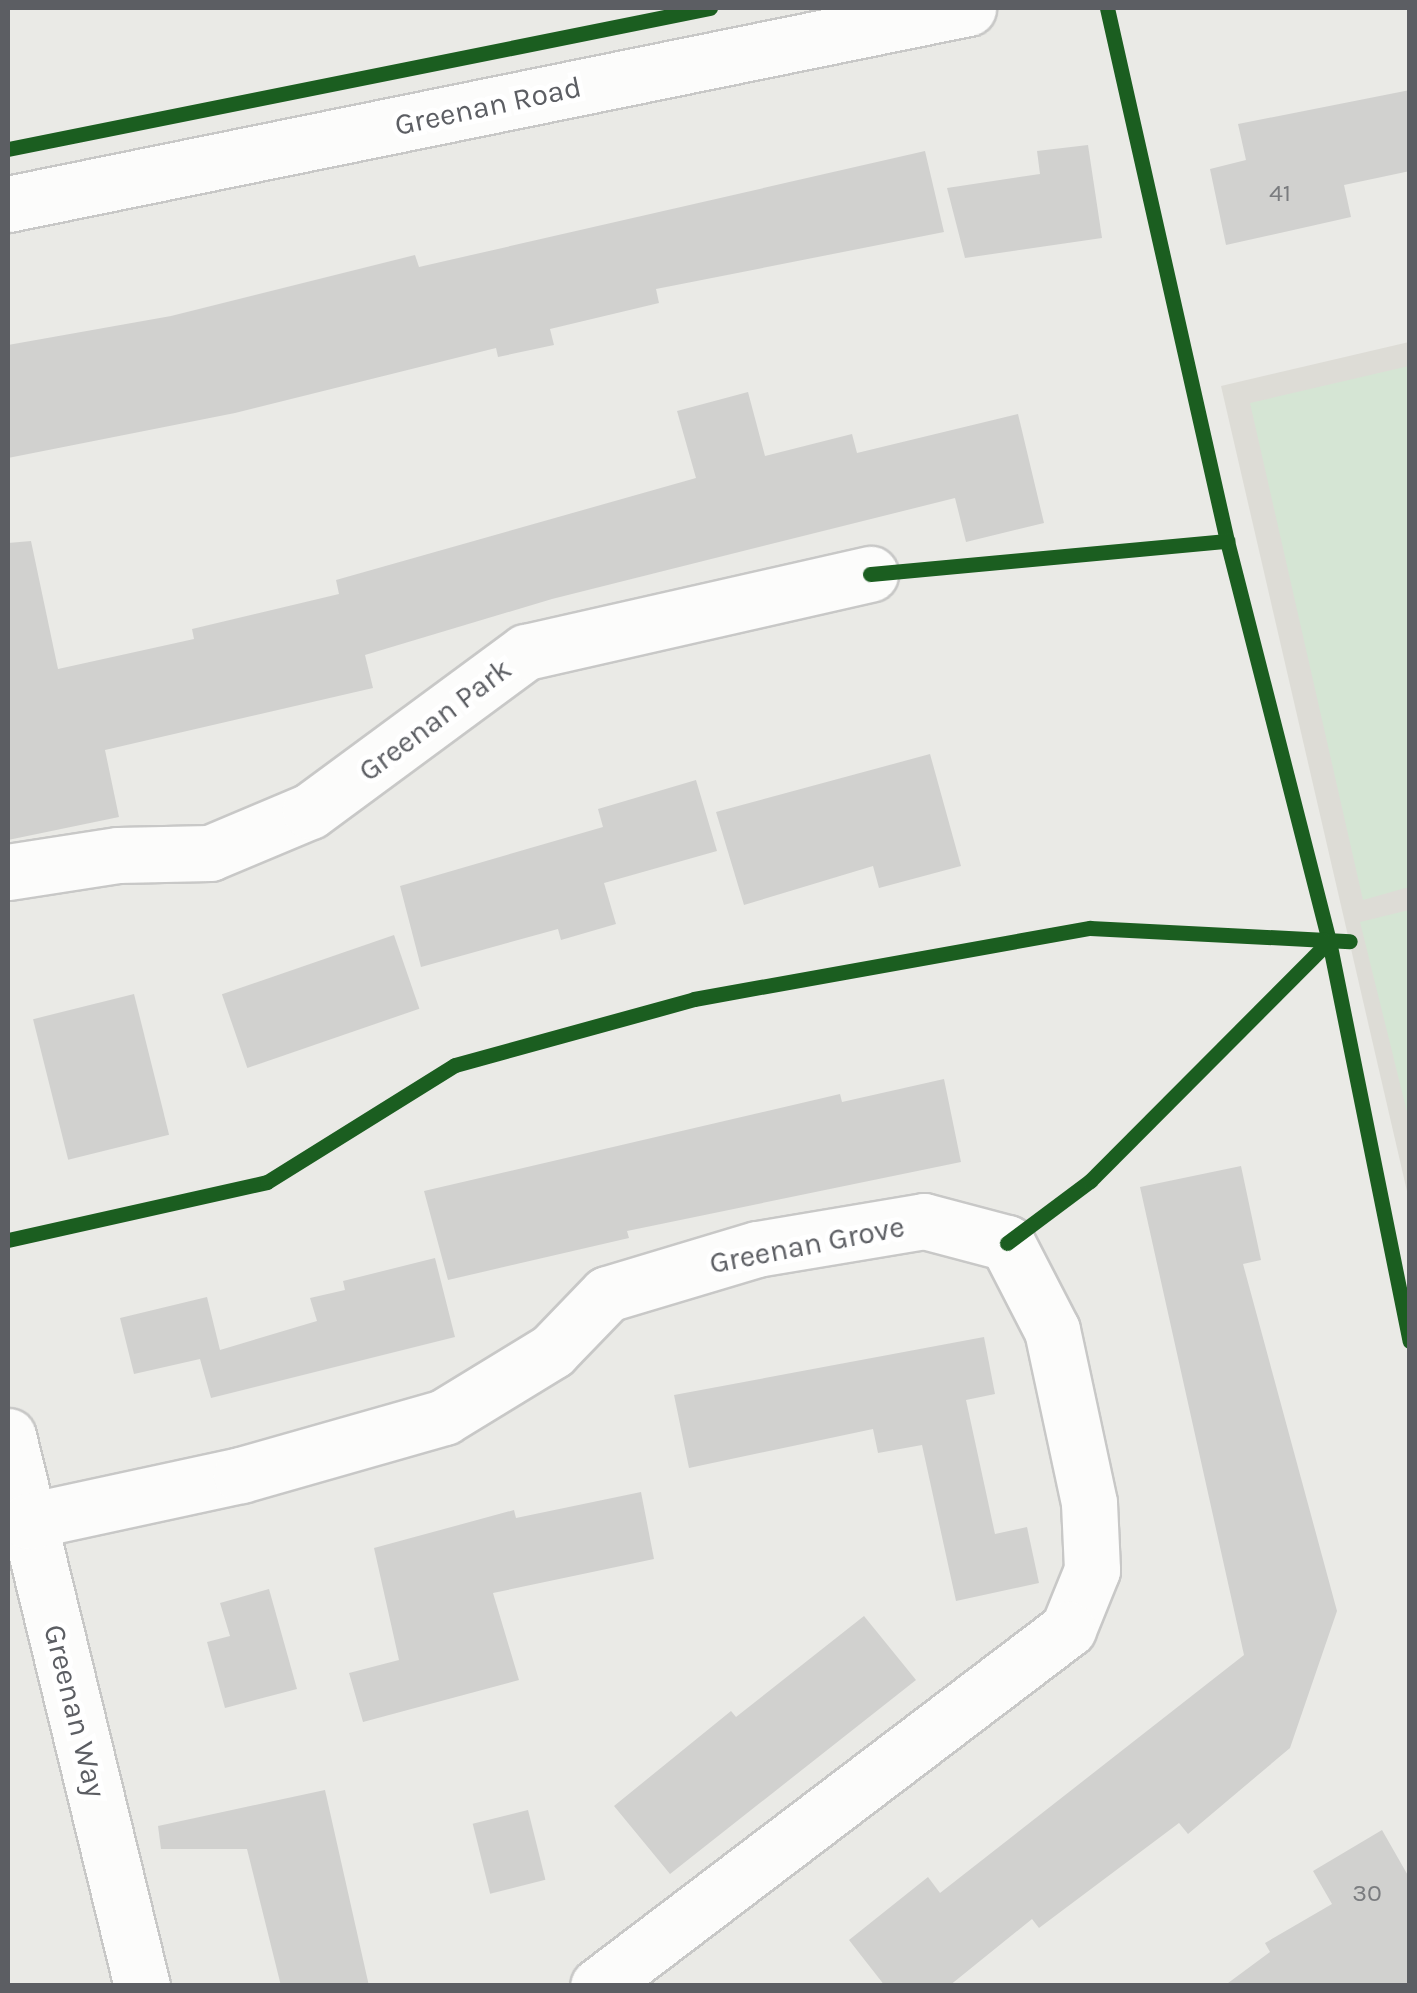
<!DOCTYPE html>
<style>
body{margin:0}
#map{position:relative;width:1417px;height:1993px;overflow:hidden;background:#eaeae6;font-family:Karla,sans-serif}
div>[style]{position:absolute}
.education>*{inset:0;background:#dddcd6}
.green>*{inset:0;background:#d5e5d4}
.building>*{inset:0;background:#d1d1cf;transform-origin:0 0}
.roads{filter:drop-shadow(2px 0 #c8c8c7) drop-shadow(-2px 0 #c8c8c7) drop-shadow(0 2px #c8c8c7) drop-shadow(0 -2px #c8c8c7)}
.minor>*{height:55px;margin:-27.5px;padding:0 27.5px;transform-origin:27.5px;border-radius:27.5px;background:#fcfcfb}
.cycleway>*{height:15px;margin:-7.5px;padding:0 7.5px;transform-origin:7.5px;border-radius:7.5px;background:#1b5e20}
span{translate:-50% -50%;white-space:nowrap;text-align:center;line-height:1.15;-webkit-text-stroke:10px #fff;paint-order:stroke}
.number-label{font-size:25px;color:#7a7c7f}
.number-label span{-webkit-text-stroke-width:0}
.street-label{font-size:30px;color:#5c5e63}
.frame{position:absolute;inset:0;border:10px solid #5c5e63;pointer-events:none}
</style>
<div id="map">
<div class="education">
<i style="clip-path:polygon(1409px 342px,1409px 1200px,1221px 386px)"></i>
</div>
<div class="green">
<i style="clip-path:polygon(1409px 366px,1409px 887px,1363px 900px,1250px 403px)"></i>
<i style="clip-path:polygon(1409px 910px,1410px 910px,1409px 1120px,1360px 922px)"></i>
</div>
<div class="building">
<i style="clip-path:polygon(1410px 90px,1410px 171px,1344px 185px,1351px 217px,1226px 245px,1210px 169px,1246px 160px,1238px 124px)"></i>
<i style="clip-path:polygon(1088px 145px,1102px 238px,965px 258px,947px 188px,1040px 174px,1037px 151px)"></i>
<i style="clip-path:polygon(925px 151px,944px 232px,656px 289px,659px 303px,550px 329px,554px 345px,498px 357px,496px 348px,235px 413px,8px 458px,8px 345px,171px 316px,415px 255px,419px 267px)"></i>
<i style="clip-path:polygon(748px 392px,765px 456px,852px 434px,857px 453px,1018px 414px,1044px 523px,966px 542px,955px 498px,552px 599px,365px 655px,373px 688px,105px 750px,119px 817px,8px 840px,8px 543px,31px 541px,58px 669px,194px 639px,192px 629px,339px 594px,336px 580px,696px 478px,677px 411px)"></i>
<i style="clip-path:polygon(930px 754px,961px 866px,879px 888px,873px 866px,744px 905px,716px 812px)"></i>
<i style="clip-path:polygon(696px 780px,717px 851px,604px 883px,616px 924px,561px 940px,558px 929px,421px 967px,400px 886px,603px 827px,598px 809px)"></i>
<i style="left:394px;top:935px;width:78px;height:182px;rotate:71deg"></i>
<i style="left:134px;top:994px;width:145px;height:104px;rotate:76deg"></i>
<i style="clip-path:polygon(944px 1079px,961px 1162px,627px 1231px,629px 1238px,448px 1280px,424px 1191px,840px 1094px,842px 1102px)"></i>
<i style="clip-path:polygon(1241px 1166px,1261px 1260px,1243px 1264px,1337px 1611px,1290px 1748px,1188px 1834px,1179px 1823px,1039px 1928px,1032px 1919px,949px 1986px,885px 1986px,849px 1940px,928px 1877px,940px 1893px,1244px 1655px,1140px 1187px)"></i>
<i style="clip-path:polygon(435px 1258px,455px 1337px,211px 1398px,200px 1359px,134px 1374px,120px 1318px,207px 1297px,220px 1350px,317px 1321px,310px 1298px,345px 1290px,343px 1281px)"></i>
<i style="clip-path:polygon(984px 1337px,995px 1394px,966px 1400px,995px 1534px,1027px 1527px,1039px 1583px,956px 1601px,922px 1445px,878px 1453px,873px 1429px,689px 1468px,674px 1395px)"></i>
<i style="clip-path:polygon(641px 1492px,654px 1559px,493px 1593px,519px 1680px,363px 1722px,349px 1673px,399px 1660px,374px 1548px,514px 1510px,516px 1518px)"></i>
<i style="clip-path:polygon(269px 1589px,297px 1689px,225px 1708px,207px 1642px,230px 1636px,220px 1603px)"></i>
<i style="clip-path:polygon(864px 1616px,916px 1680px,670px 1874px,614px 1806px,731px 1711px,736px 1717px)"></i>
<i style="clip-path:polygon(325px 1790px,369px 1986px,281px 1986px,247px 1849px,161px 1849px,158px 1826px)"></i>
<i style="left:528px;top:1810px;width:72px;height:57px;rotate:76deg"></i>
<i style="clip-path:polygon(1382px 1830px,1410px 1879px,1410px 1986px,1224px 1986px,1270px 1952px,1265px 1943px,1332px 1904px,1313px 1871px)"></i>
</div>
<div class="roads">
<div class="minor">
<i style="left:8px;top:204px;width:980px;rotate:-11.54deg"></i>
<i style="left:8px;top:872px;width:111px;rotate:-8.8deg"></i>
<i style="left:118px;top:855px;width:92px;rotate:-1.2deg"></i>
<i style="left:210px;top:853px;width:108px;rotate:-22.8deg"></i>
<i style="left:310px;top:811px;width:268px;rotate:-36.4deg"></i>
<i style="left:526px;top:652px;width:353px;rotate:-12.8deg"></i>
<i style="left:8px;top:1436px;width:566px;rotate:76.31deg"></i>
<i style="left:28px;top:1521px;width:218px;rotate:-12.2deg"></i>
<i style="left:241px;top:1475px;width:211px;rotate:-15.9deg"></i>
<i style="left:444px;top:1417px;width:127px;rotate:-31.4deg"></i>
<i style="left:552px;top:1351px;width:79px;rotate:-46deg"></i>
<i style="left:607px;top:1294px;width:157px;rotate:-16.7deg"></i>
<i style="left:757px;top:1249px;width:169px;rotate:-9.5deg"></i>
<i style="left:924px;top:1221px;width:86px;rotate:14.8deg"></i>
<i style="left:1007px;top:1243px;width:98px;rotate:62.7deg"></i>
<i style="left:1052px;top:1330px;width:177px;rotate:77.9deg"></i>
<i style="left:1089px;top:1503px;width:67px;rotate:87.4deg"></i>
<i style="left:1092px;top:1570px;width:64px;rotate:112.1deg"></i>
<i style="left:1068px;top:1629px;width:590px;rotate:142.78deg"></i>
</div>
</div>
<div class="cycleway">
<i style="left:1107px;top:8px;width:546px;rotate:77.31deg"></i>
<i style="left:1227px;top:541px;width:413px;rotate:75.7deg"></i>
<i style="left:1329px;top:941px;width:408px;rotate:78.6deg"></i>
<i style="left:8px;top:149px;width:716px;rotate:-11.36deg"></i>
<i style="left:870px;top:574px;width:359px;rotate:-5.3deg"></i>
<i style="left:8px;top:1240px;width:265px;rotate:-12.6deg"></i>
<i style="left:267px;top:1182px;width:221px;rotate:-31.9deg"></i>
<i style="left:455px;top:1065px;width:248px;rotate:-15.4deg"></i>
<i style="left:694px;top:999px;width:402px;rotate:-10.2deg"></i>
<i style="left:1090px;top:928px;width:260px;rotate:2.9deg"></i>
<i style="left:1007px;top:1243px;width:104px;rotate:-36.8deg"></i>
<i style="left:1090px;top:1181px;width:339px;rotate:-45.1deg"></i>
</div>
<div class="number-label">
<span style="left:1280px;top:193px">41</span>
<span style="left:1367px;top:1893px">30</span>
</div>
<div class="street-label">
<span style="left:488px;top:106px;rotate:-12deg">Greenan Road</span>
<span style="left:435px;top:720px;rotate:-37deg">Greenan Park</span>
<span style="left:807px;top:1245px;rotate:-11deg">Greenan Grove</span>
<span style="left:75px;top:1711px;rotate:76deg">Greenan Way</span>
</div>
<div class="frame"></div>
</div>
